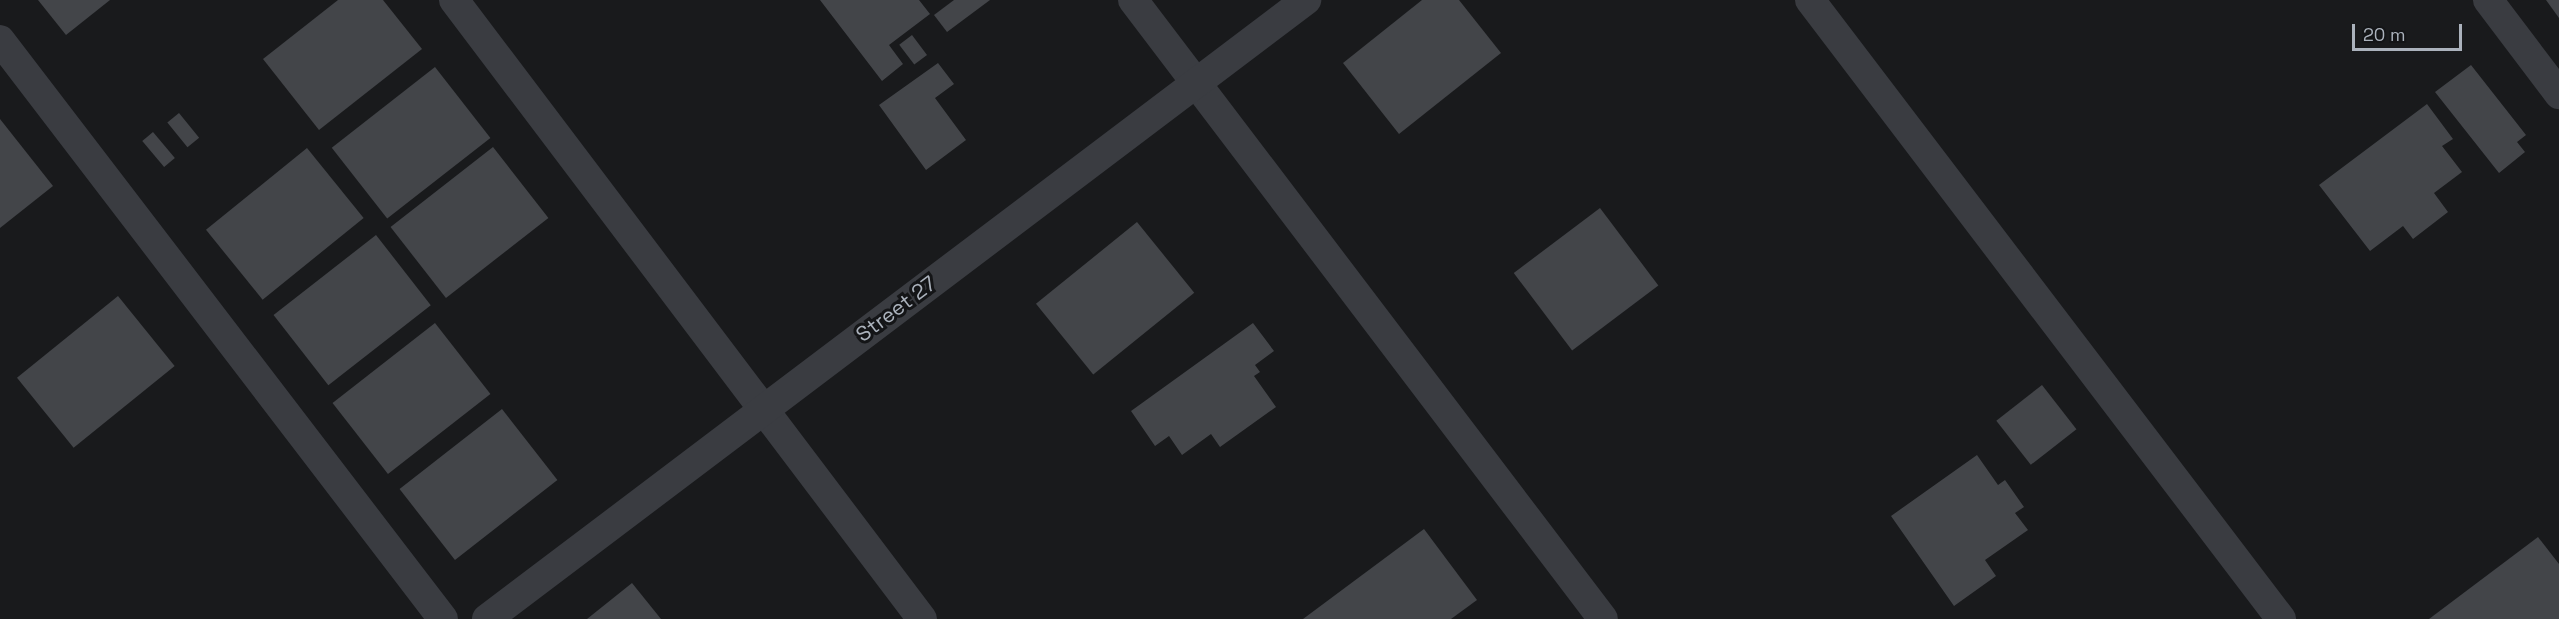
<!DOCTYPE html>
<style>
body{margin:0}
#map{position:relative;width:2559px;height:619px;overflow:hidden;background:#191a1c;font-family:"Space Grotesk",sans-serif}
div>[style]{position:absolute}
.building>*{inset:0;background:#434549;transform-origin:0 0}
.minor>*{height:30px;margin:-15px;padding:0 15px;transform-origin:15px;border-radius:15px;background:#3a3c41}
span{translate:-50% -50%;white-space:nowrap;text-align:center;line-height:1.15;-webkit-text-stroke:6px #141517;paint-order:stroke}
.street-label{font-size:21px;color:#abb2bc}
.scale{position:absolute;left:2352px;top:24px;width:110px;height:27px;box-sizing:border-box;border:3px solid #abb2bc;border-top:0;padding-left:8px;font-size:18px;line-height:21px;white-space:nowrap;color:#abb2bc;-webkit-text-stroke:4px #141517;paint-order:stroke}
</style>
<div id="map">
<div class="building">
<i style="clip-path:polygon(38px 0,110px 0,66px 35px)"></i>
<i style="clip-path:polygon(338px 0,383px 0,422px 49px,319px 130px,263px 59px)"></i>
<i style="clip-path:polygon(820px 0,919px 0,930px 14px,889px 45px,903px 64px,882px 81px)"></i>
<i style="clip-path:polygon(954px 0,990px 0,947px 32px,934px 15px)"></i>
<i style="clip-path:polygon(1422px 0,1459px 0,1501px 53px,1399px 134px,1343px 63px)"></i>
<i style="clip-path:polygon(2546px 0,2559px 0,2559px 18px)"></i>
<i style="left:912px;top:35px;width:25px;height:16px;rotate:53deg"></i>
<i style="clip-path:polygon(938px 63px,954px 84px,935px 98px,966px 140px,926px 170px,879px 105px)"></i>
<i style="clip-path:polygon(2471px 65px,2526px 135px,2517px 142px,2525px 152px,2499px 173px,2435px 92px)"></i>
<i style="left:435px;top:67px;width:90px;height:131px;rotate:52deg"></i>
<i style="clip-path:polygon(2427px 104px,2453px 139px,2442px 146px,2462px 172px,2434px 193px,2448px 212px,2413px 239px,2403px 226px,2370px 251px,2319px 185px)"></i>
<i style="left:179px;top:113px;width:32px;height:15px;rotate:51deg"></i>
<i style="clip-path:polygon(0 119px,53px 186px,0 228px)"></i>
<i style="left:153px;top:132px;width:34px;height:14px;rotate:50deg"></i>
<i style="left:493px;top:147px;width:90px;height:130px;rotate:52deg"></i>
<i style="left:307px;top:148px;width:90px;height:130px;rotate:51deg"></i>
<i style="left:1600px;top:208px;width:97px;height:108px;rotate:53deg"></i>
<i style="left:1137px;top:222px;width:91px;height:130px;rotate:51deg"></i>
<i style="left:376px;top:235px;width:89px;height:130px;rotate:52deg"></i>
<i style="left:118px;top:296px;width:90px;height:130px;rotate:51deg"></i>
<i style="left:435px;top:323px;width:90px;height:130px;rotate:52deg"></i>
<i style="clip-path:polygon(1253px 323px,1274px 351px,1255px 365px,1260px 372px,1254px 376px,1276px 407px,1220px 447px,1211px 434px,1182px 455px,1169px 436px,1155px 446px,1131px 411px)"></i>
<i style="left:2042px;top:385px;width:56px;height:58px;rotate:52deg"></i>
<i style="left:502px;top:409px;width:90px;height:130px;rotate:52deg"></i>
<i style="clip-path:polygon(1977px 455px,1998px 485px,2005px 480px,2024px 507px,2015px 513px,2028px 530px,1985px 560px,1996px 576px,1954px 606px,1891px 516px)"></i>
<i style="clip-path:polygon(1424px 529px,1477px 600px,1451px 619px,1303px 619px)"></i>
<i style="clip-path:polygon(2538px 537px,2559px 564px,2559px 619px,2429px 619px)"></i>
<i style="clip-path:polygon(632px 583px,661px 619px,587px 619px)"></i>
</div>
<div class="minor">
<i style="left:454px;top:0;width:776px;rotate:52.91deg"></i>
<i style="left:1133px;top:0;width:777px;rotate:52.79deg"></i>
<i style="left:1810px;top:0;width:778px;rotate:52.73deg"></i>
<i style="left:2488px;top:0;width:118px;rotate:52.9deg"></i>
<i style="left:0;top:40px;width:729px;rotate:52.58deg"></i>
<i style="left:487px;top:619px;width:1027px;rotate:-37.08deg"></i>
</div>
<div class="street-label">
<span style="left:896px;top:309px;rotate:-37deg">Street 27</span>
</div>
<div class="scale">20 m</div>
</div>
